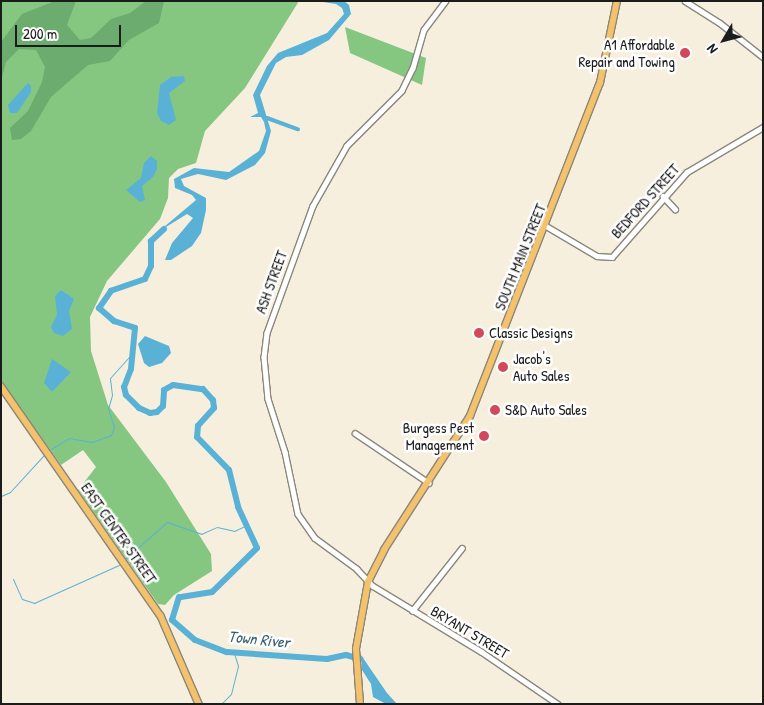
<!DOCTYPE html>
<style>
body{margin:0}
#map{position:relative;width:764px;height:705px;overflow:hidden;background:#f7efde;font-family:"Patrick Hand",sans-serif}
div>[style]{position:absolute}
.green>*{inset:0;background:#85c780}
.forest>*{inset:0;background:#6cac6e}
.water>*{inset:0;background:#59b2d6}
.stream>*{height:1px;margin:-0.5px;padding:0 0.5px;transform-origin:0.5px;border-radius:0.5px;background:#59b2d6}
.canal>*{height:4px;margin:-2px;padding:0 2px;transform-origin:2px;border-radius:2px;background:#59b2d6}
.river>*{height:6px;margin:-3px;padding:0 3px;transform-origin:3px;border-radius:3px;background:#59b2d6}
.roads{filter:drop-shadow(1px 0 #8a867d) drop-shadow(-1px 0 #8a867d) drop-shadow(0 1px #8a867d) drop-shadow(0 -1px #8a867d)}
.minor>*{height:4.5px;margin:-2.25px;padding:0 2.25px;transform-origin:2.25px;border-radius:2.25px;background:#fff}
.major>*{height:5.5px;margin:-2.75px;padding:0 2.75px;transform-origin:2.75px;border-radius:2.75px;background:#f4c26a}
.dots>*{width:14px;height:14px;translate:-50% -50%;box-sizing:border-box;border:2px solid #fff;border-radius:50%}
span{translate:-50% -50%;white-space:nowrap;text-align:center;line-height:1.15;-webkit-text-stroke:5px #fff;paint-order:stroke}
.poi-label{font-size:15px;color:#1c1c1c}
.right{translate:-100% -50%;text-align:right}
.left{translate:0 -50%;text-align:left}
.street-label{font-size:15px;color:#1c1c1c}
.water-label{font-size:16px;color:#376070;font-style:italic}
.frame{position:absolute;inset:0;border:2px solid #1c1c1c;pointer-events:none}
.north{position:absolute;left:699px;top:15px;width:50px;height:50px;-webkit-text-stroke:4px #fff;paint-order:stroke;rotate:233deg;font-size:14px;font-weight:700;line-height:20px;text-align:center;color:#1c1c1c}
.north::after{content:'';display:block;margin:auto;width:18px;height:22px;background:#1c1c1c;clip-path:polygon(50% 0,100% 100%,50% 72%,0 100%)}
.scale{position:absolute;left:15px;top:25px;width:106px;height:22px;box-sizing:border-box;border:2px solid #1c1c1c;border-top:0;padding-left:6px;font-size:15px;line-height:18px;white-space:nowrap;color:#1c1c1c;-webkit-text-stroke:4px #fff;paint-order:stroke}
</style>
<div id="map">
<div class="green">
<i style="clip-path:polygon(1px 1px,299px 1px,245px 88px,205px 131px,196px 163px,178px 169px,169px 178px,168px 198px,160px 219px,107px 281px,90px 317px,91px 351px,108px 405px,166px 482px,211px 554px,212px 571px,174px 595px,165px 605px,158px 604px,78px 490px,96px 467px,83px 450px,61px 465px,1px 381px)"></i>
<i style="clip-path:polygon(345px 27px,426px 58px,422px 85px,350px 53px)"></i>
</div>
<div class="forest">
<i style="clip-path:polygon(55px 1px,76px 1px,67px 25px,80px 40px,91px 38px,111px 19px,130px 13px,146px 1px,164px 1px,159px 23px,129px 40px,110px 61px,88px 65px,51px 97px,31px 131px,21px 139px,12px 140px,10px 128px,28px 111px,42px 82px,45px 67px,36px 50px,19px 49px,6px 62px,1px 81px,1px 42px,22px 14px)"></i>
</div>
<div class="water">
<i style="clip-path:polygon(316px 1px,344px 1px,349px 5px,351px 14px,329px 40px,302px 55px,286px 57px,276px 63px,260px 95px,271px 131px,265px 153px,255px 165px,226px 180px,198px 174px,181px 179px,184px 186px,206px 198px,206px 210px,201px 233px,192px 246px,171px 260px,165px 260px,172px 243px,193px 218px,187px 214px,158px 232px,196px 200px,192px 195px,175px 188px,174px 179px,194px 168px,229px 172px,259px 151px,266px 131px,264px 122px,261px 117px,250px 117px,258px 113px,253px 95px,267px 66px,278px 53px,327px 33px,344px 14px,342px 8px,336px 4px)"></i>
<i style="clip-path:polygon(184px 76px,185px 81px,169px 93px,176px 120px,169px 125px,161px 121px,157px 113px,160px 85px,171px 77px)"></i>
<i style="clip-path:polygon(28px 83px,31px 86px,31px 92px,17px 113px,10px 113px,8px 105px)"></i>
<i style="clip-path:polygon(151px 156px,157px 161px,157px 169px,153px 177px,142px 186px,145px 200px,140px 202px,126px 190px,141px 178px,144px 163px)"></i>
<i style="clip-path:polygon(61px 290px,74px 299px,69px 311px,72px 329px,63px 336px,54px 333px,51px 327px,57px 315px,55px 296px)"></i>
<i style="clip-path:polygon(145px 336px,169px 346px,171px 353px,162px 363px,149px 367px,144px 363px,138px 344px)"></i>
<i style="clip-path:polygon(52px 359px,71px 372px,52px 392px,44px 383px)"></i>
<i style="clip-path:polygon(361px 655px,387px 693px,397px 704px,386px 704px,373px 697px,371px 684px,362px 670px)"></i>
</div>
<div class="stream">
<i style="left:51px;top:449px;width:21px;rotate:-31deg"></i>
<i style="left:69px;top:438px;width:23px;rotate:10deg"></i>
<i style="left:92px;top:442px;width:20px;rotate:-20deg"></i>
<i style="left:111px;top:435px;width:9px;rotate:-69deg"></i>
<i style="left:114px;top:427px;width:19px;rotate:-108deg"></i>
<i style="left:108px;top:409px;width:15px;rotate:-74deg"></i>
<i style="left:112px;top:395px;width:17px;rotate:-97deg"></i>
<i style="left:110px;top:378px;width:31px;rotate:-48deg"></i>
<i style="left:1px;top:496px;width:10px;rotate:-24deg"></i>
<i style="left:10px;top:492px;width:50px;rotate:-47.4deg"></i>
<i style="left:125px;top:559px;width:56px;rotate:-41.4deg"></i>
<i style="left:167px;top:522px;width:36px;rotate:19deg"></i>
<i style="left:201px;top:534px;width:17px;rotate:-24deg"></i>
<i style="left:217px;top:527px;width:17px;rotate:13deg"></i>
<i style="left:234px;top:531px;width:14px;rotate:-25deg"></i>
<i style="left:13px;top:579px;width:22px;rotate:66deg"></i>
<i style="left:22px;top:599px;width:13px;rotate:18deg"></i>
<i style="left:34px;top:603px;width:93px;rotate:-24.1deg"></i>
<i style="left:221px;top:704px;width:14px;rotate:-45deg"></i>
<i style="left:231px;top:694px;width:29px;rotate:-76deg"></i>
<i style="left:238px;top:666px;width:14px;rotate:-107deg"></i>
</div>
<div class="canal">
<i style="left:267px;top:118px;width:33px;rotate:20deg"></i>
</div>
<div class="river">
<i style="left:164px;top:229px;width:18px;rotate:137deg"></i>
<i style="left:151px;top:241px;width:25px;rotate:90deg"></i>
<i style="left:151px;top:266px;width:14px;rotate:115deg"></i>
<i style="left:145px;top:279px;width:36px;rotate:161deg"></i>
<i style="left:111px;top:291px;width:21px;rotate:125deg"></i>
<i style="left:99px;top:308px;width:20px;rotate:41deg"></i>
<i style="left:114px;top:321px;width:22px;rotate:18deg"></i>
<i style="left:135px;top:328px;width:41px;rotate:95.6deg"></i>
<i style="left:131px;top:369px;width:19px;rotate:111deg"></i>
<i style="left:124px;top:387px;width:8px;rotate:76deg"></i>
<i style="left:126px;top:395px;width:18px;rotate:45deg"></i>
<i style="left:139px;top:408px;width:12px;rotate:24deg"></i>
<i style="left:150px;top:413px;width:7px;rotate:-8deg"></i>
<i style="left:157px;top:412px;width:8px;rotate:-45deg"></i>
<i style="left:163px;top:406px;width:16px;rotate:-86deg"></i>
<i style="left:164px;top:390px;width:10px;rotate:-29deg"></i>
<i style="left:173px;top:385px;width:30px;rotate:8deg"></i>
<i style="left:203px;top:389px;width:15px;rotate:48deg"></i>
<i style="left:213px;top:400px;width:8px;rotate:83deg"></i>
<i style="left:214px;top:408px;width:24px;rotate:132deg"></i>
<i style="left:198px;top:426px;width:11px;rotate:95deg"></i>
<i style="left:197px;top:437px;width:46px;rotate:45.9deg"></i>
<i style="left:229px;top:470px;width:38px;rotate:76deg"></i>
<i style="left:238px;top:507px;width:45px;rotate:65.1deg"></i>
<i style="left:257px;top:548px;width:63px;rotate:135.6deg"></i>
<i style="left:212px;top:592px;width:33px;rotate:171deg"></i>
<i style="left:179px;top:597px;width:24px;rotate:107deg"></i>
<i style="left:172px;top:620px;width:30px;rotate:41deg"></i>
<i style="left:195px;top:640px;width:34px;rotate:21deg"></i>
<i style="left:227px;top:652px;width:100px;rotate:4deg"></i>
<i style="left:327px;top:659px;width:19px;rotate:-12deg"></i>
<i style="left:346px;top:655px;width:15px;rotate:16deg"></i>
</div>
<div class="roads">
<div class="minor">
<i style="left:446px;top:1px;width:36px;rotate:127deg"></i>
<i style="left:424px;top:30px;width:40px;rotate:106deg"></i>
<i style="left:413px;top:68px;width:25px;rotate:116deg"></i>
<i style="left:402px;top:91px;width:78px;rotate:135deg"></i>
<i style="left:347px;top:146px;width:69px;rotate:119.5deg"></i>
<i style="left:313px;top:206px;width:135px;rotate:109.9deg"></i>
<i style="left:267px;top:333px;width:24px;rotate:97deg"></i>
<i style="left:264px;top:357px;width:42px;rotate:84.6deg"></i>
<i style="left:268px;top:399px;width:56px;rotate:72.2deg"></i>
<i style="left:285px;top:452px;width:63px;rotate:78.2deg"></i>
<i style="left:298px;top:514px;width:29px;rotate:55deg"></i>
<i style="left:315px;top:538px;width:52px;rotate:36.4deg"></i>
<i style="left:357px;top:569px;width:23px;rotate:47deg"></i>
<i style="left:373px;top:586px;width:127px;rotate:31.2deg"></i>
<i style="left:482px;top:652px;width:92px;rotate:34.4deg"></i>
<i style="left:685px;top:1px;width:41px;rotate:32.2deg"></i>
<i style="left:720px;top:23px;width:55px;rotate:38.3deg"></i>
<i style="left:663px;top:196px;width:18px;rotate:47deg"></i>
<i style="left:546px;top:226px;width:59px;rotate:30.5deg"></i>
<i style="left:597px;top:256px;width:15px;rotate:4deg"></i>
<i style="left:612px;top:257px;width:113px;rotate:-48.6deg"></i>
<i style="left:687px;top:172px;width:88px;rotate:-30.6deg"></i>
<i style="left:355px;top:433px;width:89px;rotate:34deg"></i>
<i style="left:412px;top:611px;width:80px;rotate:-51.6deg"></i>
</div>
<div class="major">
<i style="left:1px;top:386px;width:280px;rotate:55.2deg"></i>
<i style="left:161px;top:616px;width:96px;rotate:66.6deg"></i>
<i style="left:360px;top:704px;width:55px;rotate:-94.2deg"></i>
<i style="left:356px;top:649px;width:68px;rotate:-79.8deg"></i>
<i style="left:368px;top:582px;width:36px;rotate:-63deg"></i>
<i style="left:384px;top:550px;width:159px;rotate:-57.3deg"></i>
<i style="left:470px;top:416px;width:357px;rotate:-68.7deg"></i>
<i style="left:600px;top:83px;width:84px;rotate:-78.3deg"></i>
</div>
</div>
<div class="dots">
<i style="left:685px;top:53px;background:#d1495b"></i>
<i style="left:479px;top:333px;background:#d1495b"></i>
<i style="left:503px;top:367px;background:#d1495b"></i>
<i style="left:495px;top:410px;background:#d1495b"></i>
<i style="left:484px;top:436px;background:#d1495b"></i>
</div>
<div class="poi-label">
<span class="right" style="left:675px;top:53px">A1 Affordable<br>Repair and Towing</span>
<span class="left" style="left:489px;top:333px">Classic Designs</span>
<span class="left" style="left:513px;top:367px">Jacob's<br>Auto Sales</span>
<span class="left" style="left:505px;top:410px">S&amp;D Auto Sales</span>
<span class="right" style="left:474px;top:436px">Burgess Pest<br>Management</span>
</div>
<div class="street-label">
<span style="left:645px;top:201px;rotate:-48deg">BEDFORD STREET</span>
<span style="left:520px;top:257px;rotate:-68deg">SOUTH MAIN STREET</span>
<span style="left:271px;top:282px;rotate:-70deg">ASH STREET</span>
<span style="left:119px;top:533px;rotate:55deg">EAST CENTER STREET</span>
<span style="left:470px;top:632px;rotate:31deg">BRYANT STREET</span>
</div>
<div class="water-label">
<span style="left:259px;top:639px;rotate:6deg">Town River</span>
</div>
<div class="frame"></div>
<div class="north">N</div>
<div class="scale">200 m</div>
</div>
